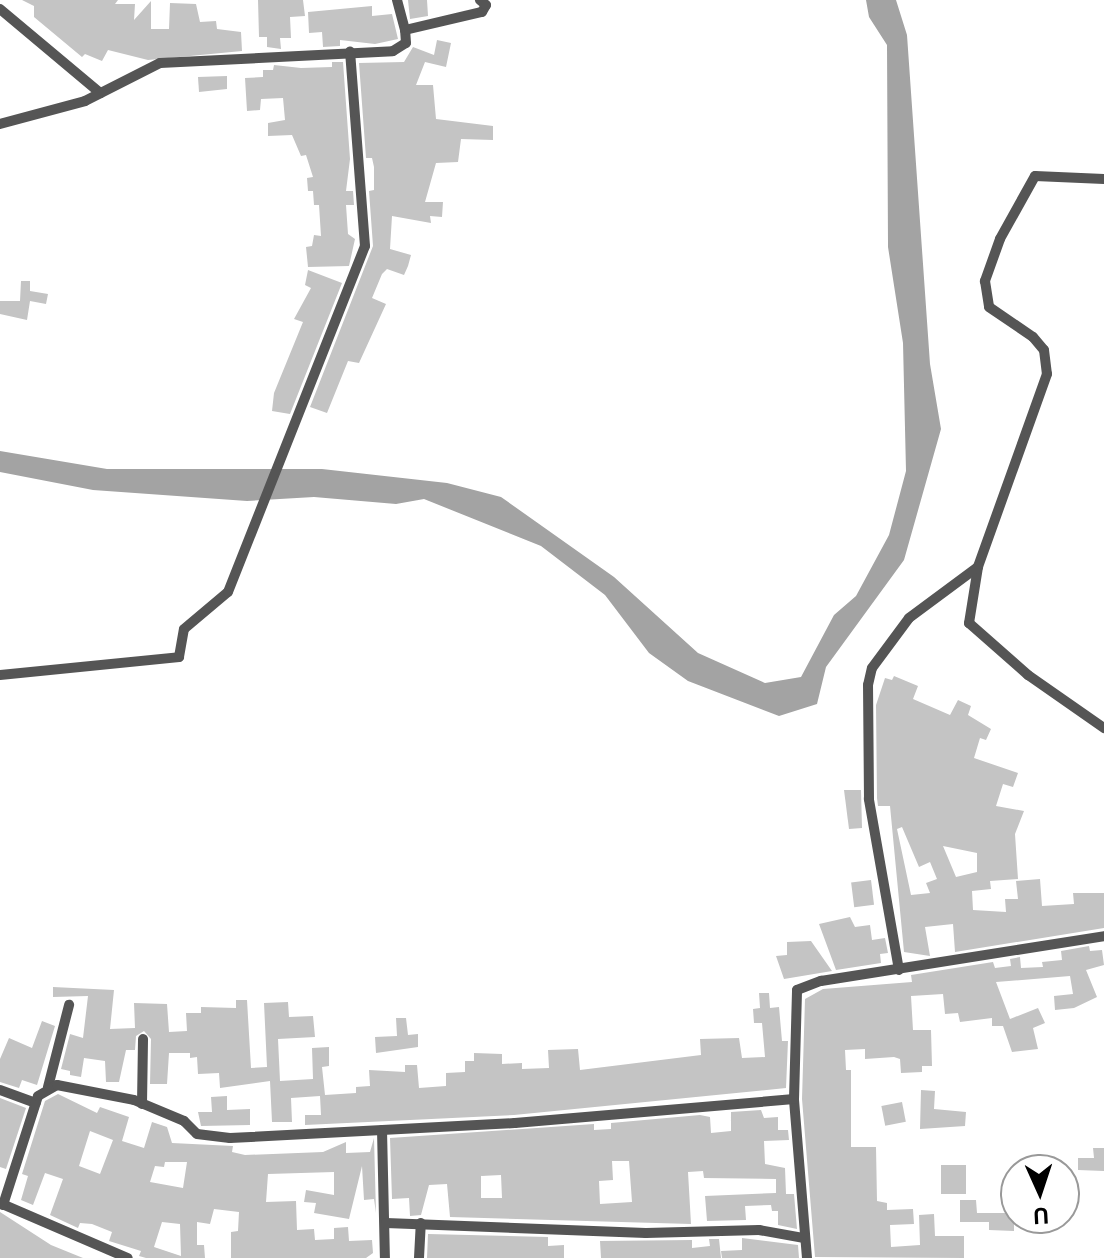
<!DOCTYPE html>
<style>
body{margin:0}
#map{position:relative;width:1104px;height:1258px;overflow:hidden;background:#fff;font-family:"Public Sans",sans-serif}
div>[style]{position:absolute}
.water>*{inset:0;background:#a3a3a3}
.building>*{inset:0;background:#c4c4c4;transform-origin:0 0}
.street>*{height:10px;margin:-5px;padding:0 5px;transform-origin:5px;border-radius:5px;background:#555}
span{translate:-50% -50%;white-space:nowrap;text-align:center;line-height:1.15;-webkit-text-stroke:8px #fff;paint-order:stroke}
.north{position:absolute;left:1000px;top:1154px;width:80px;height:80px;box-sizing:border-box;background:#fff;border:2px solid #999;border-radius:50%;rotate:177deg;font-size:22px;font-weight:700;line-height:32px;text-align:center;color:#000}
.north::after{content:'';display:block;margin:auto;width:28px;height:36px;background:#000;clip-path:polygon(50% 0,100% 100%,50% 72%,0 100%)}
</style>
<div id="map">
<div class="water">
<i style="clip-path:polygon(866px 0,896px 0,907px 35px,930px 364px,941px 429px,904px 560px,826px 667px,817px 704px,779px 716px,688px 681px,649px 653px,605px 595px,541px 546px,424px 499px,396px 504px,314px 497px,247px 501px,93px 490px,0 472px,0 451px,107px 469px,322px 469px,447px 483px,501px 497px,614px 577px,698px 653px,765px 683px,801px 677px,834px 615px,856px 596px,889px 535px,906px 471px,903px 343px,888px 247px,887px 45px,869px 17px)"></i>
</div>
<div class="building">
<i style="clip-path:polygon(22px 0,118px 0,115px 4px,135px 4px,134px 20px,151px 1px,151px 29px,169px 29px,170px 3px,196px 4px,200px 22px,216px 21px,217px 29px,241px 32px,242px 51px,148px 60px,108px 50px,102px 61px,85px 54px,82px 57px,34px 17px,34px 6px)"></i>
<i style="clip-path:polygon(258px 0,303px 0,305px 16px,290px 17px,291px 38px,280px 38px,281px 49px,267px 47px,267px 37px,259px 37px)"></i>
<i style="clip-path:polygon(408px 0,427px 0,428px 16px,410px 19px)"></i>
<i style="clip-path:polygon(372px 6px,372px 16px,392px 14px,398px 39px,375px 44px,340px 40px,340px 46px,323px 47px,322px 32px,309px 33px,308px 12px)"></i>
<i style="clip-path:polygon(437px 40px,451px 43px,446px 67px,425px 62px,416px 85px,433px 85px,436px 119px,493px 126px,493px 140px,461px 139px,458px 162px,436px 163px,425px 202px,443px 202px,442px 217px,430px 216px,431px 223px,392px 216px,390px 249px,411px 255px,408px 266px,404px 275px,387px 269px,382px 274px,372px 298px,386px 304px,359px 363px,348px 361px,327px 413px,310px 407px,373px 246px,369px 191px,374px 190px,374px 167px,372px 158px,366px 158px,359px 63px,404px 62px,413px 47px,434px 55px)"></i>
<i style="clip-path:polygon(332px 62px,343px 62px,350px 159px,346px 191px,353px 191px,354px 205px,346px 205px,348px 234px,355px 239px,349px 266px,308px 267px,306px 247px,312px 246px,314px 235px,321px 236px,319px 205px,314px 205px,313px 191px,308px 191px,307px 178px,313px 177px,306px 155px,301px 156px,292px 135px,268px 136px,268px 123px,285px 120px,283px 98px,261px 99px,260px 110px,247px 111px,245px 78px,263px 77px,263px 70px,273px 70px,274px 65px,301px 68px,332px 67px)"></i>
<i style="clip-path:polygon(227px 76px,227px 89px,199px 92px,198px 77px)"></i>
<i style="clip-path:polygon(308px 270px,342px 283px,290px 414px,272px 411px,274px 393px,303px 322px,294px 319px,311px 288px,305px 285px)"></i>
<i style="clip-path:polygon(21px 281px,30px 281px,30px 291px,48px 294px,46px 304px,30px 301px,27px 320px,0 314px,0 301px,20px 301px)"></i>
<i style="clip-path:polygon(evenodd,894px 676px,918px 686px,913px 699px,950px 715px,958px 700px,971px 706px,968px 715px,991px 729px,986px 740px,980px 738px,974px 758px,1018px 773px,1013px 787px,1003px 784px,996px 806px,1024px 811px,1015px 834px,1018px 879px,990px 881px,991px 889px,972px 891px,973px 910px,1006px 912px,1005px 899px,1018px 899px,1016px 881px,1040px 879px,1042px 906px,1074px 904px,1073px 893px,1104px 893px,1104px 928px,955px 952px,953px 924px,925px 927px,930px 956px,904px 952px,890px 806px,878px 806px,877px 798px,876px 705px,885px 678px,892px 680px,894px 676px,902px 827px,919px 867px,930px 862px,937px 879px,926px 883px,930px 893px,911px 895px,897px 829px,902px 827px,894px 676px,943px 846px,977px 853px,977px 872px,956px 877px,943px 846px)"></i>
<i style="clip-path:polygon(844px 790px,861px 790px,862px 828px,849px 829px)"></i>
<i style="left:871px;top:880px;width:25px;height:20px;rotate:83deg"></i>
<i style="clip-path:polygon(850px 917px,855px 927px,870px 925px,872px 940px,885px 938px,888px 953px,880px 954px,881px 963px,836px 970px,819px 924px)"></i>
<i style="clip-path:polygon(811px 941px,832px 971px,784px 979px,776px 956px,787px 955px,787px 942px)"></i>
<i style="clip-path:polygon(1089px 946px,1090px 951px,1102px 950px,1104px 965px,1086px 970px,1097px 997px,1074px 1008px,1055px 1010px,1054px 996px,1073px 994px,1070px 976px,996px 982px,1010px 1019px,1038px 1008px,1045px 1023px,1033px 1028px,1038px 1049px,1012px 1052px,1003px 1026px,992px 1026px,992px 1018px,960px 1022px,958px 1013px,945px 1014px,943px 994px,911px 996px,913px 1030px,931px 1030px,932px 1066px,922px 1066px,922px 1072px,901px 1073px,900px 1059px,894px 1057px,865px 1059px,865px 1049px,845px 1050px,846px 1070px,851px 1070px,851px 1147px,876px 1147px,877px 1201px,887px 1203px,887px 1210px,913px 1209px,914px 1224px,890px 1225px,891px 1247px,920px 1245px,919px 1215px,934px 1214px,935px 1236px,964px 1236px,964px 1258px,815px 1257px,802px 1099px,805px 999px,823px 989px,912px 982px,911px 975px,993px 962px,995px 968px,1011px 966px,1010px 959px,1020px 957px,1021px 968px,1043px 967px,1042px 962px,1062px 960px,1061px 951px)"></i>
<i style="clip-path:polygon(53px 987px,114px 990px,110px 1029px,135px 1028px,134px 1003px,167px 1004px,169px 1032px,187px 1031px,186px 1013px,201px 1013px,201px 1007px,236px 1008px,236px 1000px,247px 1000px,251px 1068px,267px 1067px,264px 1003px,288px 1002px,289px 1017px,313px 1016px,315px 1037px,278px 1039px,280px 1081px,313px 1079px,312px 1048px,329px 1047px,329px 1066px,322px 1067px,325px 1095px,356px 1093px,356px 1087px,370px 1086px,369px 1070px,405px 1072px,405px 1065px,417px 1065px,419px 1088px,446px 1086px,446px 1073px,465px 1072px,465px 1061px,474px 1061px,474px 1053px,502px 1054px,502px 1064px,522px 1063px,522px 1069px,549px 1068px,548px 1050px,578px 1049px,580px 1070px,701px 1055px,700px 1039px,739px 1038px,742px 1058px,765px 1057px,762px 1023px,754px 1023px,753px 1009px,760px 1008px,759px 993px,769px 993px,770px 1008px,779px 1007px,782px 1041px,788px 1041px,786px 1088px,514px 1115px,305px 1125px,305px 1115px,321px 1115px,320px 1096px,291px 1098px,292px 1122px,272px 1122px,270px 1081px,220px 1088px,219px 1073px,198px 1074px,197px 1057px,190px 1058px,190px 1053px,169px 1053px,167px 1084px,150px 1084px,151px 1039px,144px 1031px,136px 1036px,135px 1050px,126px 1050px,119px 1082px,106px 1082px,105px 1061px,84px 1058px,81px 1077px,70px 1075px,70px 1071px,61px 1069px,70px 1034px,83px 1038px,88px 996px,53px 997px)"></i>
<i style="clip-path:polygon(396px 1018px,406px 1018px,408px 1035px,418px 1034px,418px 1047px,376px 1053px,375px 1037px,397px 1036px)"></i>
<i style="clip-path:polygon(42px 1021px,55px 1026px,37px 1085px,22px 1080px,19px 1088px,0 1082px,0 1059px,9px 1038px,32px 1048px)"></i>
<i style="clip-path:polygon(921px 1090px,935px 1091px,934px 1109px,966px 1112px,965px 1126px,920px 1129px)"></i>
<i style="clip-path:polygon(evenodd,58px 1094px,97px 1113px,100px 1107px,129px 1117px,122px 1141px,144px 1148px,152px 1122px,167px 1127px,172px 1143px,233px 1146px,232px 1152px,245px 1155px,323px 1152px,346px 1142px,346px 1153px,370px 1152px,374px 1138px,376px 1213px,374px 1199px,364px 1200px,362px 1166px,349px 1219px,314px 1213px,316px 1203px,304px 1202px,306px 1190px,334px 1195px,334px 1172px,268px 1174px,266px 1202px,296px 1201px,297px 1230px,314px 1229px,315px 1240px,334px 1239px,334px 1228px,348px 1227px,349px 1241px,372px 1240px,373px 1253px,366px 1258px,231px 1258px,231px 1232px,238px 1231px,239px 1212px,214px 1209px,210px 1224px,197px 1222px,197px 1245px,204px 1245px,205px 1258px,146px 1258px,139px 1256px,141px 1251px,109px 1241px,112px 1232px,92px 1224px,80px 1223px,78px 1228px,50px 1215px,63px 1179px,45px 1173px,33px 1205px,21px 1200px,28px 1176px,22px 1174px,45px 1101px,58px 1094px,90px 1131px,113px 1140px,100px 1174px,79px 1166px,90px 1131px,58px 1094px,165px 1162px,187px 1162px,183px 1188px,150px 1182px,155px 1166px,164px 1167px,165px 1162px,58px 1094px,162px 1222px,180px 1224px,181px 1256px,154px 1247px,162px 1222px)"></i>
<i style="clip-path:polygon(227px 1096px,227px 1110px,250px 1109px,250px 1125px,201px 1126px,198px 1112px,212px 1112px,211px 1097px)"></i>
<i style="clip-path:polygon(0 1098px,26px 1108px,6px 1169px,0 1167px)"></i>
<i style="left:902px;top:1102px;width:20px;height:21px;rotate:79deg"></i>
<i style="clip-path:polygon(evenodd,761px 1110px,764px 1118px,778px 1117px,778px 1130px,788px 1130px,789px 1140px,764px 1141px,765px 1164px,785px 1168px,786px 1194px,794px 1194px,797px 1229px,778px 1225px,778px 1211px,772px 1211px,771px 1205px,745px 1206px,746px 1220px,707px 1221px,705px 1196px,776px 1193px,776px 1179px,704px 1178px,703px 1171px,688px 1172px,691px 1224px,450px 1217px,447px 1184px,429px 1185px,421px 1215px,410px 1216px,409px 1198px,392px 1199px,390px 1138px,594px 1124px,594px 1130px,611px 1129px,611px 1123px,700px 1115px,710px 1117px,711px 1133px,731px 1131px,731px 1112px,761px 1110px,612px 1161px,629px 1161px,632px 1202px,600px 1204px,599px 1181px,613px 1180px,612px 1161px,761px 1110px,481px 1176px,501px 1175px,502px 1198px,481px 1198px,481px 1176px)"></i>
<i style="clip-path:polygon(1093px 1148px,1104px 1148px,1104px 1171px,1078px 1170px,1078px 1158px,1094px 1158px)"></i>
<i style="left:941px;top:1165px;width:25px;height:29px"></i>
<i style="clip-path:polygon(960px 1200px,976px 1200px,977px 1213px,1014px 1213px,1014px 1231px,989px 1230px,989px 1222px,960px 1222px)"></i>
<i style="clip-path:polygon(0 1212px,51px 1245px,83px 1258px,0 1258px)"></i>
<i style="clip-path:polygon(428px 1234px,548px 1237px,548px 1246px,564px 1245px,564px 1258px,427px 1258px)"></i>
<i style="clip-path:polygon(742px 1238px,798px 1245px,799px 1258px,722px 1258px,721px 1251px,742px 1250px)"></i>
<i style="clip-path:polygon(709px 1239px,719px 1239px,721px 1258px,601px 1258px,600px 1241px,692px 1240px,692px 1248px,710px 1246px)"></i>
</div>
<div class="street">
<i style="left:397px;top:0;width:31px;rotate:75deg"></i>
<i style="left:0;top:9px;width:131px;rotate:40deg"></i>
<i style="left:0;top:124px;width:88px;rotate:-15.1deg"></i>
<i style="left:85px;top:101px;width:84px;rotate:-26.9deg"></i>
<i style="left:160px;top:63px;width:233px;rotate:-2.9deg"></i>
<i style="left:393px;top:51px;width:15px;rotate:-32deg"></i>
<i style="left:406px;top:43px;width:13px;rotate:-94deg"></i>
<i style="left:405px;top:30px;width:79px;rotate:-13.2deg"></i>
<i style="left:482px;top:12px;width:8px;rotate:-60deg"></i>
<i style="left:486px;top:5px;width:8px;rotate:-140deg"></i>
<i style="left:1104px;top:179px;width:69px;rotate:-177.5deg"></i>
<i style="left:1035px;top:176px;width:72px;rotate:119.1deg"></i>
<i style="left:1000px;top:239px;width:45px;rotate:109.7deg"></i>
<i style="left:985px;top:281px;width:26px;rotate:81deg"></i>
<i style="left:989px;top:307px;width:53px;rotate:34.3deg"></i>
<i style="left:1033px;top:337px;width:17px;rotate:50deg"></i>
<i style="left:1044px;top:350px;width:24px;rotate:83deg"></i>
<i style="left:1047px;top:374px;width:205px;rotate:109.7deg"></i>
<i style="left:978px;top:567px;width:57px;rotate:99.1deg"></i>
<i style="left:969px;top:623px;width:79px;rotate:41.4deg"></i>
<i style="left:1028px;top:675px;width:93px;rotate:34.9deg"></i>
<i style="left:0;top:675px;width:180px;rotate:-5.7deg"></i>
<i style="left:179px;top:657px;width:28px;rotate:-80deg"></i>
<i style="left:184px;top:629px;width:57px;rotate:-40.1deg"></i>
<i style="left:228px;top:592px;width:372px;rotate:-68.4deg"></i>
<i style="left:365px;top:246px;width:195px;rotate:-94.4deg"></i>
<i style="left:899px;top:970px;width:174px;rotate:-100deg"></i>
<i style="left:869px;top:799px;width:114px;rotate:-90.5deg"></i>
<i style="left:868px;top:685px;width:17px;rotate:-77deg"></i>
<i style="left:872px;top:668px;width:62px;rotate:-53.5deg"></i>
<i style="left:909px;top:618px;width:86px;rotate:-36.5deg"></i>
<i style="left:48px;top:1087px;width:85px;rotate:-75.6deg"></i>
<i style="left:0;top:1090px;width:38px;rotate:20deg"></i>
<i style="left:142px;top:1104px;width:65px;rotate:-89.1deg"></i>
<i style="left:382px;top:1130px;width:128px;rotate:88.7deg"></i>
<i style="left:0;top:1203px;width:139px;rotate:23.3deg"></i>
<i style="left:3px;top:1205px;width:114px;rotate:-72.2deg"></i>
<i style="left:38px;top:1096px;width:22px;rotate:-30deg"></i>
<i style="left:57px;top:1085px;width:78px;rotate:11deg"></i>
<i style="left:134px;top:1100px;width:54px;rotate:22.8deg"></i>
<i style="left:184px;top:1121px;width:18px;rotate:45deg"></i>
<i style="left:197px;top:1134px;width:33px;rotate:7deg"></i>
<i style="left:230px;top:1138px;width:285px;rotate:-3deg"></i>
<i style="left:515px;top:1123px;width:280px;rotate:-4.9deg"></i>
<i style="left:386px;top:1223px;width:260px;rotate:2.2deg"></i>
<i style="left:646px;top:1233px;width:113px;rotate:-1.5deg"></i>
<i style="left:759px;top:1230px;width:46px;rotate:10.1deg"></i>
<i style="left:419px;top:1258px;width:35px;rotate:-87deg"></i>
<i style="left:807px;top:1258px;width:160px;rotate:-94.7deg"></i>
<i style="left:794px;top:1099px;width:109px;rotate:-88.4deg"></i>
<i style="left:797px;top:990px;width:26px;rotate:-21deg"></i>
<i style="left:821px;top:981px;width:287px;rotate:-9deg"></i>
</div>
<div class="north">U</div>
</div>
